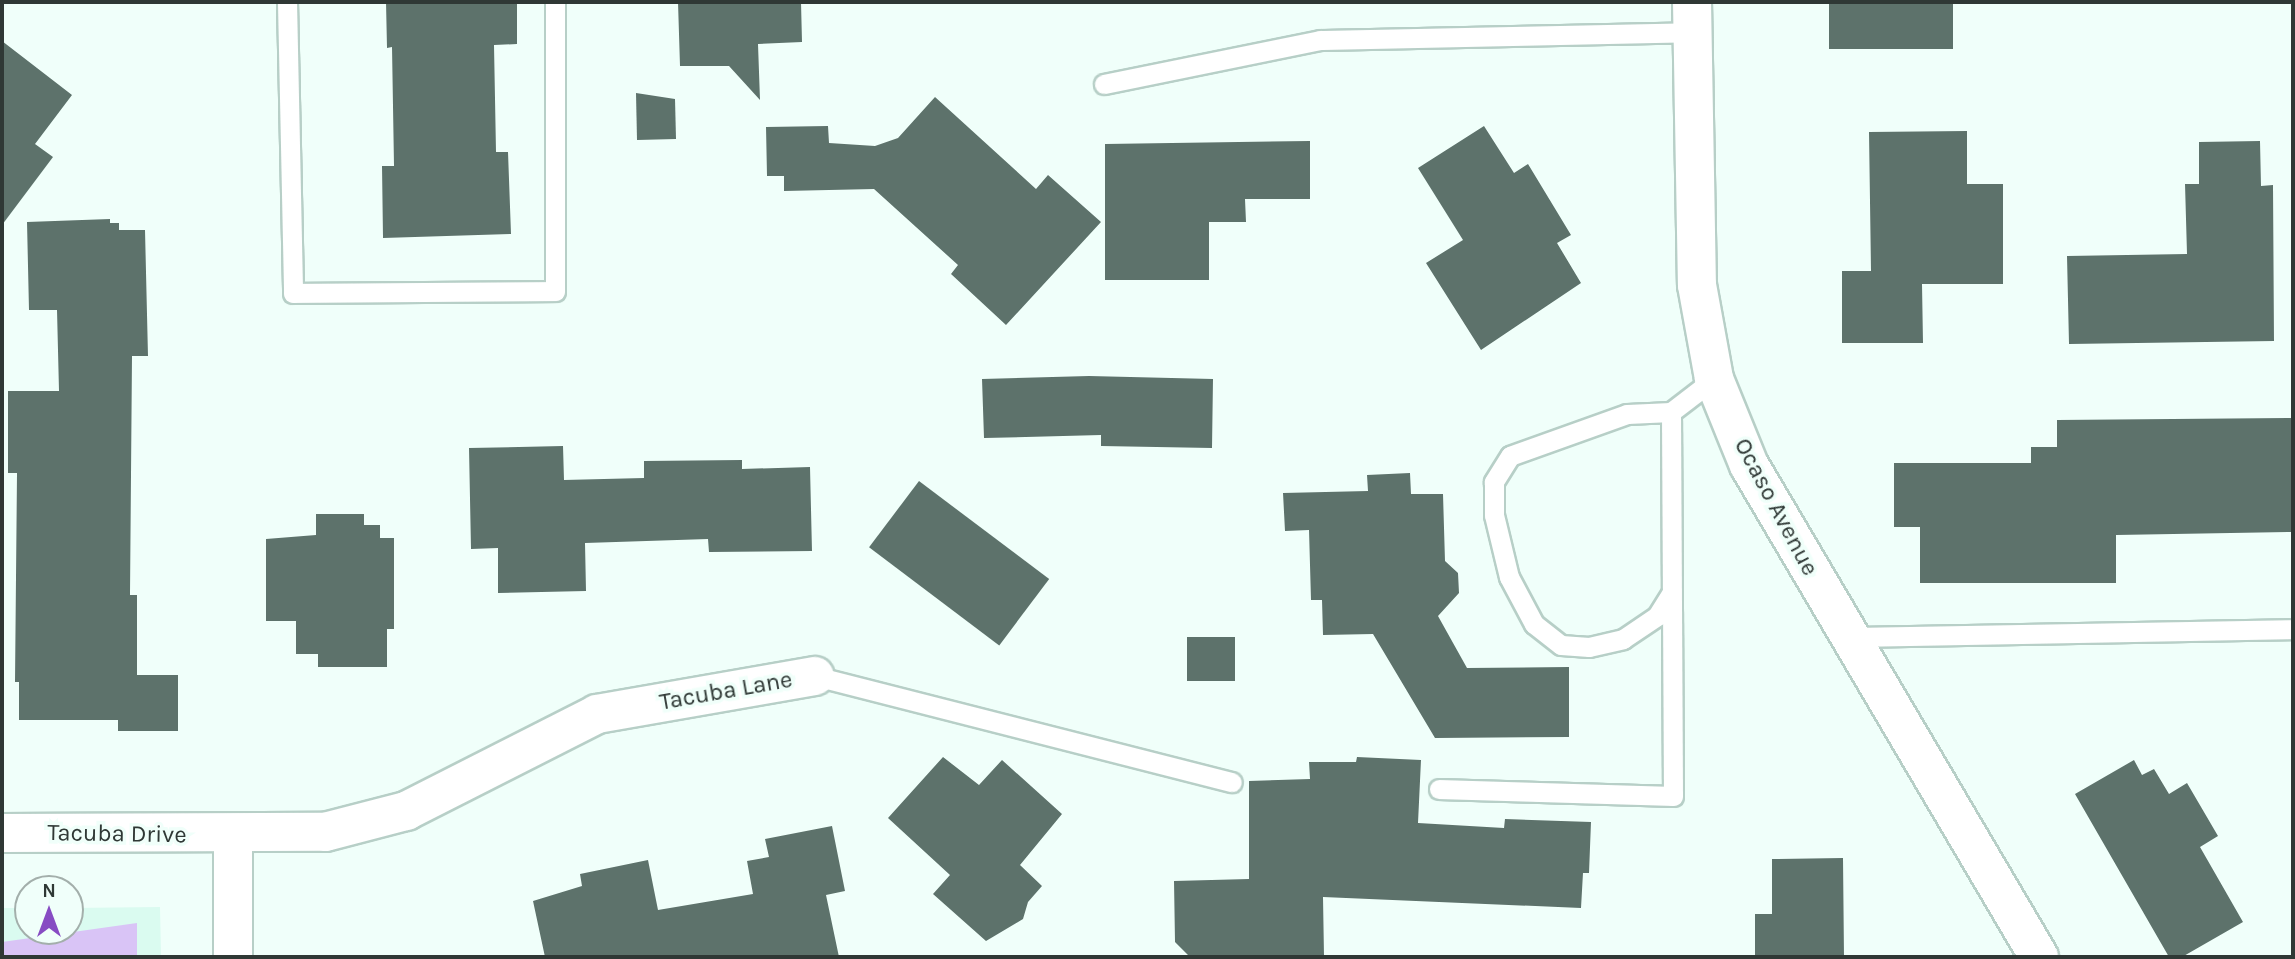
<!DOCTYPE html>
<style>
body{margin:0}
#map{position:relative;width:2295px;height:959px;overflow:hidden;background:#f0fffa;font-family:Karla,sans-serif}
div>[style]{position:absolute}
.built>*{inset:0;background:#dafbf0}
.green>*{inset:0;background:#d9c4f6}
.building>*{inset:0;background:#5d726b;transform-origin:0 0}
.roads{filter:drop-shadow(2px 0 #b7cfc7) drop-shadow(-2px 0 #b7cfc7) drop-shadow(0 2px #b7cfc7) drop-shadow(0 -2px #b7cfc7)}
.lane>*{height:19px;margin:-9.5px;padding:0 9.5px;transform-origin:9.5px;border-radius:9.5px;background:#fff}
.street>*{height:38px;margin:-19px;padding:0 19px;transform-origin:19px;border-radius:19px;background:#fff}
span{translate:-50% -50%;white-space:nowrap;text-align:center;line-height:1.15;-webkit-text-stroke:7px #f0fffa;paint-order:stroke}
.street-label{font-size:24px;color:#2f3835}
.frame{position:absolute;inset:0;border:4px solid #2f3835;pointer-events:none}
.north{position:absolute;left:14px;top:875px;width:70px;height:70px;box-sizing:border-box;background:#f0fffa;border:2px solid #a3afab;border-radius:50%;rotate:0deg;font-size:19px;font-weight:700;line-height:28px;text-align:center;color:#2f3835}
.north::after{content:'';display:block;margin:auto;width:24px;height:32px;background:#874cc3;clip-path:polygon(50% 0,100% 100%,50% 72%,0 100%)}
</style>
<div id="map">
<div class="built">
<i style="clip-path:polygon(160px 907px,161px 957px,2px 957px,2px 908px,28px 908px,28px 931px,70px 931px,70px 908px)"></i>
</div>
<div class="green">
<i style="clip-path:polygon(137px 923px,137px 957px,2px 957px,2px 942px)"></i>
</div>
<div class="building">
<i style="clip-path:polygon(386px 2px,517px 2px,517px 44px,494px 45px,496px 152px,508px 152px,511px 234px,383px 238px,382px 166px,394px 166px,392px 47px,387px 48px)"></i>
<i style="clip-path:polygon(678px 2px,801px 2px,802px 42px,758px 44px,760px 100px,729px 66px,680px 66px)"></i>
<i style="left:1829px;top:2px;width:124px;height:47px"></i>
<i style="clip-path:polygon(2px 41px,72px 95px,35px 144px,53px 157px,2px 225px)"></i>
<i style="clip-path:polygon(636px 93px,675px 99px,676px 139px,637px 140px)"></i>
<i style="clip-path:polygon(935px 97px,1036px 189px,1048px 175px,1101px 222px,1006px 325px,951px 274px,958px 265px,874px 189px,784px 191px,784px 176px,767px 176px,766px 127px,828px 126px,829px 143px,875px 146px,898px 138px)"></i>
<i style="clip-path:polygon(1484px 126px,1514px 173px,1528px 164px,1571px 235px,1557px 243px,1581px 283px,1481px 350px,1426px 263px,1463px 240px,1418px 168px)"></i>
<i style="clip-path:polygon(1967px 131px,1967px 184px,2003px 184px,2003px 284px,1922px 284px,1923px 343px,1842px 343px,1842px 271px,1871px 271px,1869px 132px)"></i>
<i style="clip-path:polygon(1310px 141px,1310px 199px,1245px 199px,1246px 222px,1209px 222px,1209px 280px,1105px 280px,1105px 144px)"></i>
<i style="clip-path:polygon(2260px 141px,2261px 186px,2273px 185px,2274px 341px,2069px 344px,2067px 256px,2187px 254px,2185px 184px,2199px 184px,2199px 142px)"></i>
<i style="clip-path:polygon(110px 219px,110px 223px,119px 223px,119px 230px,145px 230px,148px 356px,132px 356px,130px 595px,137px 595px,137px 675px,178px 675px,178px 731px,118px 731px,118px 720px,19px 720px,19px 682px,15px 682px,17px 473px,8px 473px,8px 391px,59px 391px,57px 310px,29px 310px,27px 222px)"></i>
<i style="clip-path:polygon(1089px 376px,1213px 379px,1212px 448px,1101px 446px,1101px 435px,984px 438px,982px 379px)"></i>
<i style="clip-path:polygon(2293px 418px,2293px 532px,2116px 535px,2116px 583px,1920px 583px,1920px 527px,1894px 527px,1894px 463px,2031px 463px,2031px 447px,2057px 447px,2057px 420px)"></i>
<i style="clip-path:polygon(563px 446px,564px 480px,644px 478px,644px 461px,742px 460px,742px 469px,810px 467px,812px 551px,709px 552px,708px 539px,585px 543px,586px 591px,498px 593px,498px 548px,471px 549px,469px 448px)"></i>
<i style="clip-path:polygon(1410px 473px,1411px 494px,1443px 494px,1445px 561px,1458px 573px,1459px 593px,1438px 616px,1467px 668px,1569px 667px,1569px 737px,1435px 738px,1373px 634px,1323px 635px,1322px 600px,1311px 600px,1309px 530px,1285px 531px,1283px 493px,1368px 491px,1367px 475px)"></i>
<i style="left:919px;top:481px;width:163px;height:83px;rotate:37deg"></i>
<i style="clip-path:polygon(316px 514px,364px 514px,364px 525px,380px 525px,380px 538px,394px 538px,394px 629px,387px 629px,387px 667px,318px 667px,318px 654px,296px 654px,296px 621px,266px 621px,266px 539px,316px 535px)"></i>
<i style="left:1187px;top:637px;width:48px;height:44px"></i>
<i style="clip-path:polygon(943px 757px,979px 785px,1002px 760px,1062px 814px,1020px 865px,1042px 886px,1028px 902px,1023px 919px,986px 941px,933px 894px,950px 875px,888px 818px)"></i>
<i style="clip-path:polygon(1357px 757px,1421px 760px,1418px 823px,1504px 828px,1505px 819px,1591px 822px,1589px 873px,1583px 873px,1581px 908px,1323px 897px,1324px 956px,1190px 957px,1175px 942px,1174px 881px,1249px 879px,1249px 781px,1310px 779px,1309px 762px,1356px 762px)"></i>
<i style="clip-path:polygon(2134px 760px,2142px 775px,2154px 769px,2169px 794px,2187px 783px,2218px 836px,2200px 847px,2243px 922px,2182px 957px,2169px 957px,2075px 794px)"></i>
<i style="clip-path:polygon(832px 826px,845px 891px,826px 895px,839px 957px,545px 957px,533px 901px,582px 886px,580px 874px,648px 860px,658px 910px,753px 894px,747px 861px,769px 857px,765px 839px)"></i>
<i style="clip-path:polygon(1843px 858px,1844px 957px,1755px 957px,1755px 914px,1772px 914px,1772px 859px)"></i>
</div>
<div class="roads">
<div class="lane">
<i style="left:287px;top:2px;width:291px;rotate:88.8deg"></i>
<i style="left:293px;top:293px;width:262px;rotate:-0.4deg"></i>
<i style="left:555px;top:291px;width:289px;rotate:-90deg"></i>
<i style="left:1104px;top:84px;width:220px;rotate:-11.5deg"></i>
<i style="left:1320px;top:40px;width:373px;rotate:-1.2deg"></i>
<i style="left:1671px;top:412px;width:44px;rotate:177.4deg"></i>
<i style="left:1627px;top:414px;width:124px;rotate:160.3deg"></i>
<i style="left:1510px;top:456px;width:31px;rotate:122deg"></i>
<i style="left:1494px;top:482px;width:33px;rotate:90deg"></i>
<i style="left:1494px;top:515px;width:64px;rotate:76.4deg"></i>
<i style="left:1509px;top:577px;width:53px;rotate:62deg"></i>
<i style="left:1534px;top:624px;width:34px;rotate:38deg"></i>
<i style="left:1561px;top:645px;width:28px;rotate:4deg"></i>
<i style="left:1589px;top:647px;width:35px;rotate:-13deg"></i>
<i style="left:1623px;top:639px;width:41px;rotate:-34.1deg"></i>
<i style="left:1657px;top:616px;width:26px;rotate:-58deg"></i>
<i style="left:1849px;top:637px;width:444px;rotate:-1deg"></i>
<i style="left:815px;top:676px;width:430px;rotate:14.3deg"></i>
<i style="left:1439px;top:789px;width:234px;rotate:1.7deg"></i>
<i style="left:1673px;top:796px;width:384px;rotate:-90.3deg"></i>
<i style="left:1671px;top:412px;width:54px;rotate:-37.5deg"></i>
</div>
<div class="street">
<i style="left:1692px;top:2px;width:283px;rotate:89deg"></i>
<i style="left:1697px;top:285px;width:96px;rotate:79.7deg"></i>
<i style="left:1714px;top:379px;width:93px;rotate:67.9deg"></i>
<i style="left:1749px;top:465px;width:571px;rotate:59.48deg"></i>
<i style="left:2px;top:833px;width:323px;rotate:-0.2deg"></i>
<i style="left:325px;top:832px;width:84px;rotate:-14.5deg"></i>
<i style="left:406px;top:811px;width:214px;rotate:-26.9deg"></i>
<i style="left:597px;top:714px;width:221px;rotate:-9.9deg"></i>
<i style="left:233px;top:835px;width:122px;rotate:90deg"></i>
</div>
</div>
<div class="street-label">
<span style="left:1776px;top:507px;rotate:62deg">Ocaso Avenue</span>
<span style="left:726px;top:691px;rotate:-10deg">Tacuba Lane</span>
<span style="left:117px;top:834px;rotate:1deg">Tacuba Drive</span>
</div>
<div class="frame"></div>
<div class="north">N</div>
</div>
